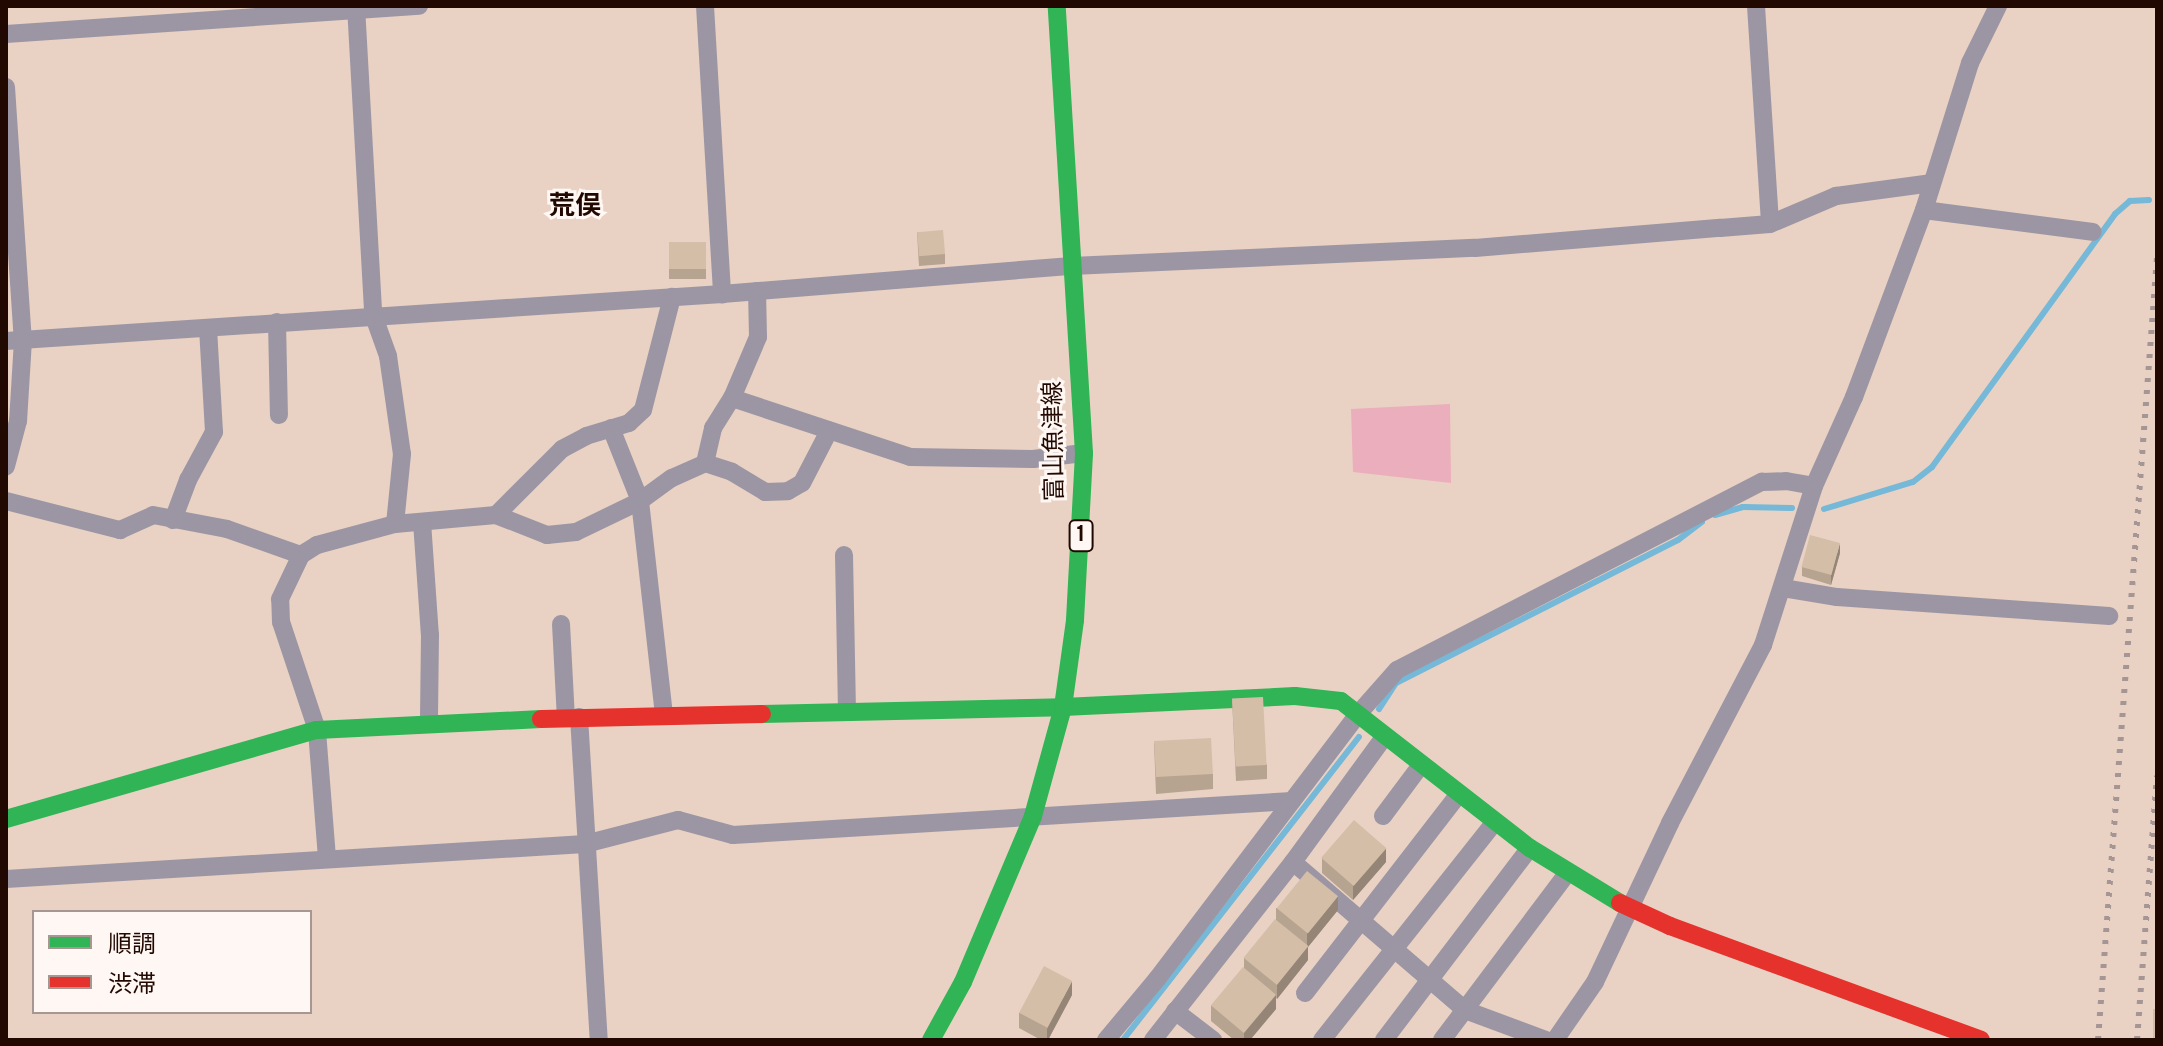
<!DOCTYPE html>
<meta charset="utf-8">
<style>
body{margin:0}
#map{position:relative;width:2163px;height:1046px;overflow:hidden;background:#e9d2c3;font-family:Overpass,"Noto Sans JP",sans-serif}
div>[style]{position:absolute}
.green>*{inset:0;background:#ebaebc}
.stream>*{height:6px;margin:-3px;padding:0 3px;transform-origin:3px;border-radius:3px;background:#75b8d7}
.street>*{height:18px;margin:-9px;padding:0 9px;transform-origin:9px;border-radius:9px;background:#9c96a4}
.fast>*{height:18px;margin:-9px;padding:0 9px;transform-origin:9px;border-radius:9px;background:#30b455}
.jam>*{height:18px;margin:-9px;padding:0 9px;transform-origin:9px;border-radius:9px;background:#e5322d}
.rail>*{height:6px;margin-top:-3px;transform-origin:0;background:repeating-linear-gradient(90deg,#a59695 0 4px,transparent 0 12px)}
.wall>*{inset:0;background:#b6a390;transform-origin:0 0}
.shaded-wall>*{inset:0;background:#948576}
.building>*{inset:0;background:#d4bea8;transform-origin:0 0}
span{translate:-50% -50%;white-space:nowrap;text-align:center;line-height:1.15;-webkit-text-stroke:6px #fff7f3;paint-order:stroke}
.shield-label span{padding:2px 6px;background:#fff7f3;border:2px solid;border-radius:6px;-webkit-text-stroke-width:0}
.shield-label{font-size:22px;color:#210800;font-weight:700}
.street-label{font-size:24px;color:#210800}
.neighbourhood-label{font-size:26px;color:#210800;font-weight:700}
.frame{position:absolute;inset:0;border:8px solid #210800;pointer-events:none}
.legend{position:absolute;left:32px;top:910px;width:280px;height:104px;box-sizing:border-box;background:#fff7f3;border:2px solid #a69792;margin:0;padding:10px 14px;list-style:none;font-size:24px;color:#210800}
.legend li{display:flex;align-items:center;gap:16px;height:40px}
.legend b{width:40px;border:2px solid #a69792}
</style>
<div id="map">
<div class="green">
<i style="clip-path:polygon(1450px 404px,1451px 483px,1353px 472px,1351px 409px)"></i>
</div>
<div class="stream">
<i style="left:1824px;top:509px;width:93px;rotate:-16.9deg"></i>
<i style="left:1913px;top:482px;width:24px;rotate:-38deg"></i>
<i style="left:1932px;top:467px;width:312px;rotate:-54.1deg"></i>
<i style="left:2115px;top:214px;width:20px;rotate:-41deg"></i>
<i style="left:2130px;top:201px;width:19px;rotate:-3deg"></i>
<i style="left:1715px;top:515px;width:29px;rotate:-16deg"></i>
<i style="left:1743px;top:507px;width:49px;rotate:1.2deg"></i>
<i style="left:1379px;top:709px;width:31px;rotate:-57deg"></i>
<i style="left:1396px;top:683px;width:316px;rotate:-26.9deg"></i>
<i style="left:1678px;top:540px;width:30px;rotate:-37deg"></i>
<i style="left:1123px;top:1040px;width:384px;rotate:-52.1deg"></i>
</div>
<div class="street">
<i style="left:356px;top:6px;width:308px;rotate:86.8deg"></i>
<i style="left:373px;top:314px;width:45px;rotate:70.3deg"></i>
<i style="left:388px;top:356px;width:99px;rotate:81.9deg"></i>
<i style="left:402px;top:454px;width:70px;rotate:95.7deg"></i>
<i style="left:705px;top:6px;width:289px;rotate:86.6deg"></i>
<i style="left:1756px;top:6px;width:218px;rotate:86.3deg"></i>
<i style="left:6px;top:34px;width:414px;rotate:-3.9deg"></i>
<i style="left:6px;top:87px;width:254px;rotate:86.2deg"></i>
<i style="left:23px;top:340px;width:81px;rotate:93.5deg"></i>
<i style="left:18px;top:421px;width:47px;rotate:104.9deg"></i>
<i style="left:1924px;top:210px;width:170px;rotate:7.4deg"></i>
<i style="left:277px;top:322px;width:93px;rotate:88.8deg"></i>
<i style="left:6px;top:341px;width:718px;rotate:-3.76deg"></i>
<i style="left:722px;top:294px;width:351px;rotate:-4.6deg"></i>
<i style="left:1072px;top:266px;width:403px;rotate:-2.6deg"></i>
<i style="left:1475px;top:248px;width:246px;rotate:-4.7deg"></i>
<i style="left:1720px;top:228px;width:50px;rotate:-4.6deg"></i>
<i style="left:1770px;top:224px;width:72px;rotate:-23deg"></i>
<i style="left:1836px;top:196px;width:97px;rotate:-7.7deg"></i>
<i style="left:732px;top:398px;width:188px;rotate:18.3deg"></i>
<i style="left:910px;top:457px;width:123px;rotate:0.9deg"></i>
<i style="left:1033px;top:459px;width:51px;rotate:-6.7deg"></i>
<i style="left:611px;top:428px;width:79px;rotate:68.3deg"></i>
<i style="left:640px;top:501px;width:215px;rotate:83.6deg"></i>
<i style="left:705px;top:463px;width:28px;rotate:18deg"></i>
<i style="left:732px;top:472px;width:39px;rotate:31deg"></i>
<i style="left:765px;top:492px;width:23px;rotate:-2deg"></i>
<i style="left:788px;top:491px;width:16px;rotate:-30deg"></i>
<i style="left:802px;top:483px;width:59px;rotate:-62.6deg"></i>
<i style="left:6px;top:501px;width:118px;rotate:14.3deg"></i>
<i style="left:120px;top:530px;width:36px;rotate:-24deg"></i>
<i style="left:153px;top:515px;width:75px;rotate:10.7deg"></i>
<i style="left:227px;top:529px;width:78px;rotate:19.4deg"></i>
<i style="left:496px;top:515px;width:55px;rotate:21.4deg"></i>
<i style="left:547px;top:535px;width:29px;rotate:-6deg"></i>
<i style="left:576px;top:532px;width:71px;rotate:-25.8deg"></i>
<i style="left:640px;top:501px;width:39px;rotate:-36deg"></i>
<i style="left:672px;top:478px;width:36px;rotate:-24deg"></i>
<i style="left:705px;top:463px;width:36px;rotate:-77deg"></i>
<i style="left:713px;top:428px;width:36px;rotate:-58deg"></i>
<i style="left:732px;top:398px;width:66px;rotate:-66.9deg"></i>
<i style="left:758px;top:337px;width:46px;rotate:-91.2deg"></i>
<i style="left:173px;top:520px;width:43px;rotate:-69.4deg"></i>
<i style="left:188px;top:480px;width:55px;rotate:-61.6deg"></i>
<i style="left:214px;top:432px;width:104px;rotate:-93.3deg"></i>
<i style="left:422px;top:522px;width:113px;rotate:86deg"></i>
<i style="left:430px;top:635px;width:88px;rotate:90.7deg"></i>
<i style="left:844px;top:555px;width:155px;rotate:88.9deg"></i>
<i style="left:1783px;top:588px;width:55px;rotate:9.5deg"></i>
<i style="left:1837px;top:597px;width:273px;rotate:4deg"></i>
<i style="left:561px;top:624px;width:94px;rotate:87deg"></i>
<i style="left:579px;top:717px;width:324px;rotate:86.5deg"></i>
<i style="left:1383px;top:816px;width:64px;rotate:-53.3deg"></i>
<i style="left:327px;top:858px;width:128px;rotate:-94.5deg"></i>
<i style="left:317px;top:730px;width:114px;rotate:-108.4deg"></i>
<i style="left:281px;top:622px;width:23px;rotate:-92deg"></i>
<i style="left:280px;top:599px;width:49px;rotate:-64.5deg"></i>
<i style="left:301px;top:555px;width:19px;rotate:-32deg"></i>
<i style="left:317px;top:545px;width:81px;rotate:-15.1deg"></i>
<i style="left:395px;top:524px;width:101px;rotate:-5.1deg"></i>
<i style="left:496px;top:515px;width:93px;rotate:-45deg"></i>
<i style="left:562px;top:449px;width:27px;rotate:-28deg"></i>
<i style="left:586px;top:436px;width:45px;rotate:-16.8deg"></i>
<i style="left:629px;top:423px;width:19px;rotate:-43deg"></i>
<i style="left:643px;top:410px;width:117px;rotate:-75.6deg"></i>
<i style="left:1293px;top:862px;width:227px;rotate:40.7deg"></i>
<i style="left:1465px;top:1010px;width:86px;rotate:20.3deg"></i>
<i style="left:6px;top:879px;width:580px;rotate:-3.46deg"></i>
<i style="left:585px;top:844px;width:96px;rotate:-14.5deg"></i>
<i style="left:678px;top:820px;width:57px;rotate:15.3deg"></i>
<i style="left:733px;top:835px;width:560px;rotate:-3.48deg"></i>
<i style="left:1305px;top:993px;width:250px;rotate:-52.3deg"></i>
<i style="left:1175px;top:1011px;width:48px;rotate:37.3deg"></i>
<i style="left:1106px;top:1040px;width:80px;rotate:-50.1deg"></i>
<i style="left:1157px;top:979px;width:334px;rotate:-52.8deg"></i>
<i style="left:1359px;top:713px;width:57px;rotate:-48.5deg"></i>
<i style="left:1397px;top:670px;width:411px;rotate:-27.3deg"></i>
<i style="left:1762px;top:482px;width:24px;rotate:-2deg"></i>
<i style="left:1786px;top:481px;width:28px;rotate:10deg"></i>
<i style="left:1153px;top:1040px;width:226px;rotate:-51.8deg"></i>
<i style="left:1293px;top:862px;width:155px;rotate:-53.9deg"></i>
<i style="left:1322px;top:1040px;width:278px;rotate:-51.6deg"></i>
<i style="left:1384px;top:1040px;width:241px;rotate:-52.8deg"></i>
<i style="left:1442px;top:1040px;width:210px;rotate:-53.1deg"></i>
<i style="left:1555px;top:1040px;width:70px;rotate:-55.4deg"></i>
<i style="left:1595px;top:982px;width:176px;rotate:-64.7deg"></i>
<i style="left:1670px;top:823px;width:201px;rotate:-62.4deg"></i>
<i style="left:1763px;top:645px;width:167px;rotate:-72.2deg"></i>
<i style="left:1814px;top:486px;width:98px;rotate:-65.8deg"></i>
<i style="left:1854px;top:397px;width:200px;rotate:-69.5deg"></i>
<i style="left:1924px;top:210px;width:154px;rotate:-72.6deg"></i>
<i style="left:1970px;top:63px;width:64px;rotate:-63.8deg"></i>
</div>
<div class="fast">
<i style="left:762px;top:714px;width:301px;rotate:-1.3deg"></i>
<i style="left:1063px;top:707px;width:232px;rotate:-2.7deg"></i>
<i style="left:1295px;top:696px;width:46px;rotate:6.2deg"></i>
<i style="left:1341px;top:701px;width:239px;rotate:37.9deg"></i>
<i style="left:1530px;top:848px;width:105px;rotate:31.4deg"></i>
<i style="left:6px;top:819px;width:323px;rotate:-16deg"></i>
<i style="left:317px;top:730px;width:224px;rotate:-2.8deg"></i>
<i style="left:931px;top:1040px;width:66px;rotate:-61.1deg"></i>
<i style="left:963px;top:982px;width:180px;rotate:-67.1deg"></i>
<i style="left:1033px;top:816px;width:113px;rotate:-74.6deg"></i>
<i style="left:1063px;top:707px;width:88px;rotate:-82.1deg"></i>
<i style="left:1075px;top:620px;width:167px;rotate:-86.9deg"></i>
<i style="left:1084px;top:453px;width:448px;rotate:-93.5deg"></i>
</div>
<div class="jam">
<i style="left:541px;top:719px;width:221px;rotate:-1.3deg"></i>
<i style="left:1620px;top:903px;width:55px;rotate:24.7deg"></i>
<i style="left:1670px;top:926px;width:331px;rotate:20.1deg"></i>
</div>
<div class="rail">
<i style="left:2098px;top:1040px;width:785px;rotate:-85.69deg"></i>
<i style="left:2137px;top:1040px;width:265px;rotate:-85.7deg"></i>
</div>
<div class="wall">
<i style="clip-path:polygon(917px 232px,945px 254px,945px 264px,919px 266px)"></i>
<i style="left:706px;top:242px;width:37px;height:37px;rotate:90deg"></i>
<i style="clip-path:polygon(1840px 553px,1831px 585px,1802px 576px,1802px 567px)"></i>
<i style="clip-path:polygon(1232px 699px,1267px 765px,1267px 779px,1236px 781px)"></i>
<i style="clip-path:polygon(1154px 743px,1213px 774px,1213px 789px,1156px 794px)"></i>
<i style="clip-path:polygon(1322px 858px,1386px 862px,1353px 900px,1322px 873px)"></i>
<i style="clip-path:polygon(1276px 908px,1338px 910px,1308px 947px,1308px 960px,1277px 999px,1276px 998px,1276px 1009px,1250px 1040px,1234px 1040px,1211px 1021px,1211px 1006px,1244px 968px,1244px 958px,1276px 920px)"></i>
<i style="clip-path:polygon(1072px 995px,1048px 1040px,1041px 1040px,1019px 1028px,1019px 1013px)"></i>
</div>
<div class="shaded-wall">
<i style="clip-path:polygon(1840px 543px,1840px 553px,1831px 585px,1831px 575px)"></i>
<i style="clip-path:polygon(1386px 848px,1386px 862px,1353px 900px,1353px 885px)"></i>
<i style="clip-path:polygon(1338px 896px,1338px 910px,1308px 947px,1308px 960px,1277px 999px,1277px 984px,1307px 946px,1307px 933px)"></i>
<i style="clip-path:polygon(1072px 981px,1072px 995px,1048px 1040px,1047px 1040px,1047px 1029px)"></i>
<i style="clip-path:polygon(1276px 995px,1276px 1009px,1250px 1040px,1244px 1040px,1244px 1033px)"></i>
</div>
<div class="building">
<i style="left:943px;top:230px;width:24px;height:26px;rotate:85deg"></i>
<i style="left:706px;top:242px;width:27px;height:37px;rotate:90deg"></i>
<i style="left:1810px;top:535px;width:31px;height:33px;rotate:15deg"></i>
<i style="left:1263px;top:697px;width:68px;height:31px;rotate:87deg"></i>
<i style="left:1211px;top:738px;width:36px;height:57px;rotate:87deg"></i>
<i style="left:1354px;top:820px;width:43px;height:50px;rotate:41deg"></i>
<i style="left:1307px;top:871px;width:40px;height:48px;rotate:39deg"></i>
<i style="left:1275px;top:919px;width:43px;height:50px;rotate:39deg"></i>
<i style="left:1044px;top:966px;width:32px;height:53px;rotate:28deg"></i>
<i style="left:1243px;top:967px;width:43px;height:50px;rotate:40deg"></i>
<i style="left:2153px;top:1009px;width:4px;height:31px"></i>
</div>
<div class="shield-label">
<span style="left:1081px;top:536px">1</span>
</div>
<div class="street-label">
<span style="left:1056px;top:441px;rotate:-91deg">富山魚津線</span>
</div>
<div class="neighbourhood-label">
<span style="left:575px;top:208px">荒俣</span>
</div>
<div class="frame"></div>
<ul class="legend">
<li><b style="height:10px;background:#30b455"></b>順調</li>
<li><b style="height:10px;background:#e5322d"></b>渋滞</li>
</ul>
</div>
